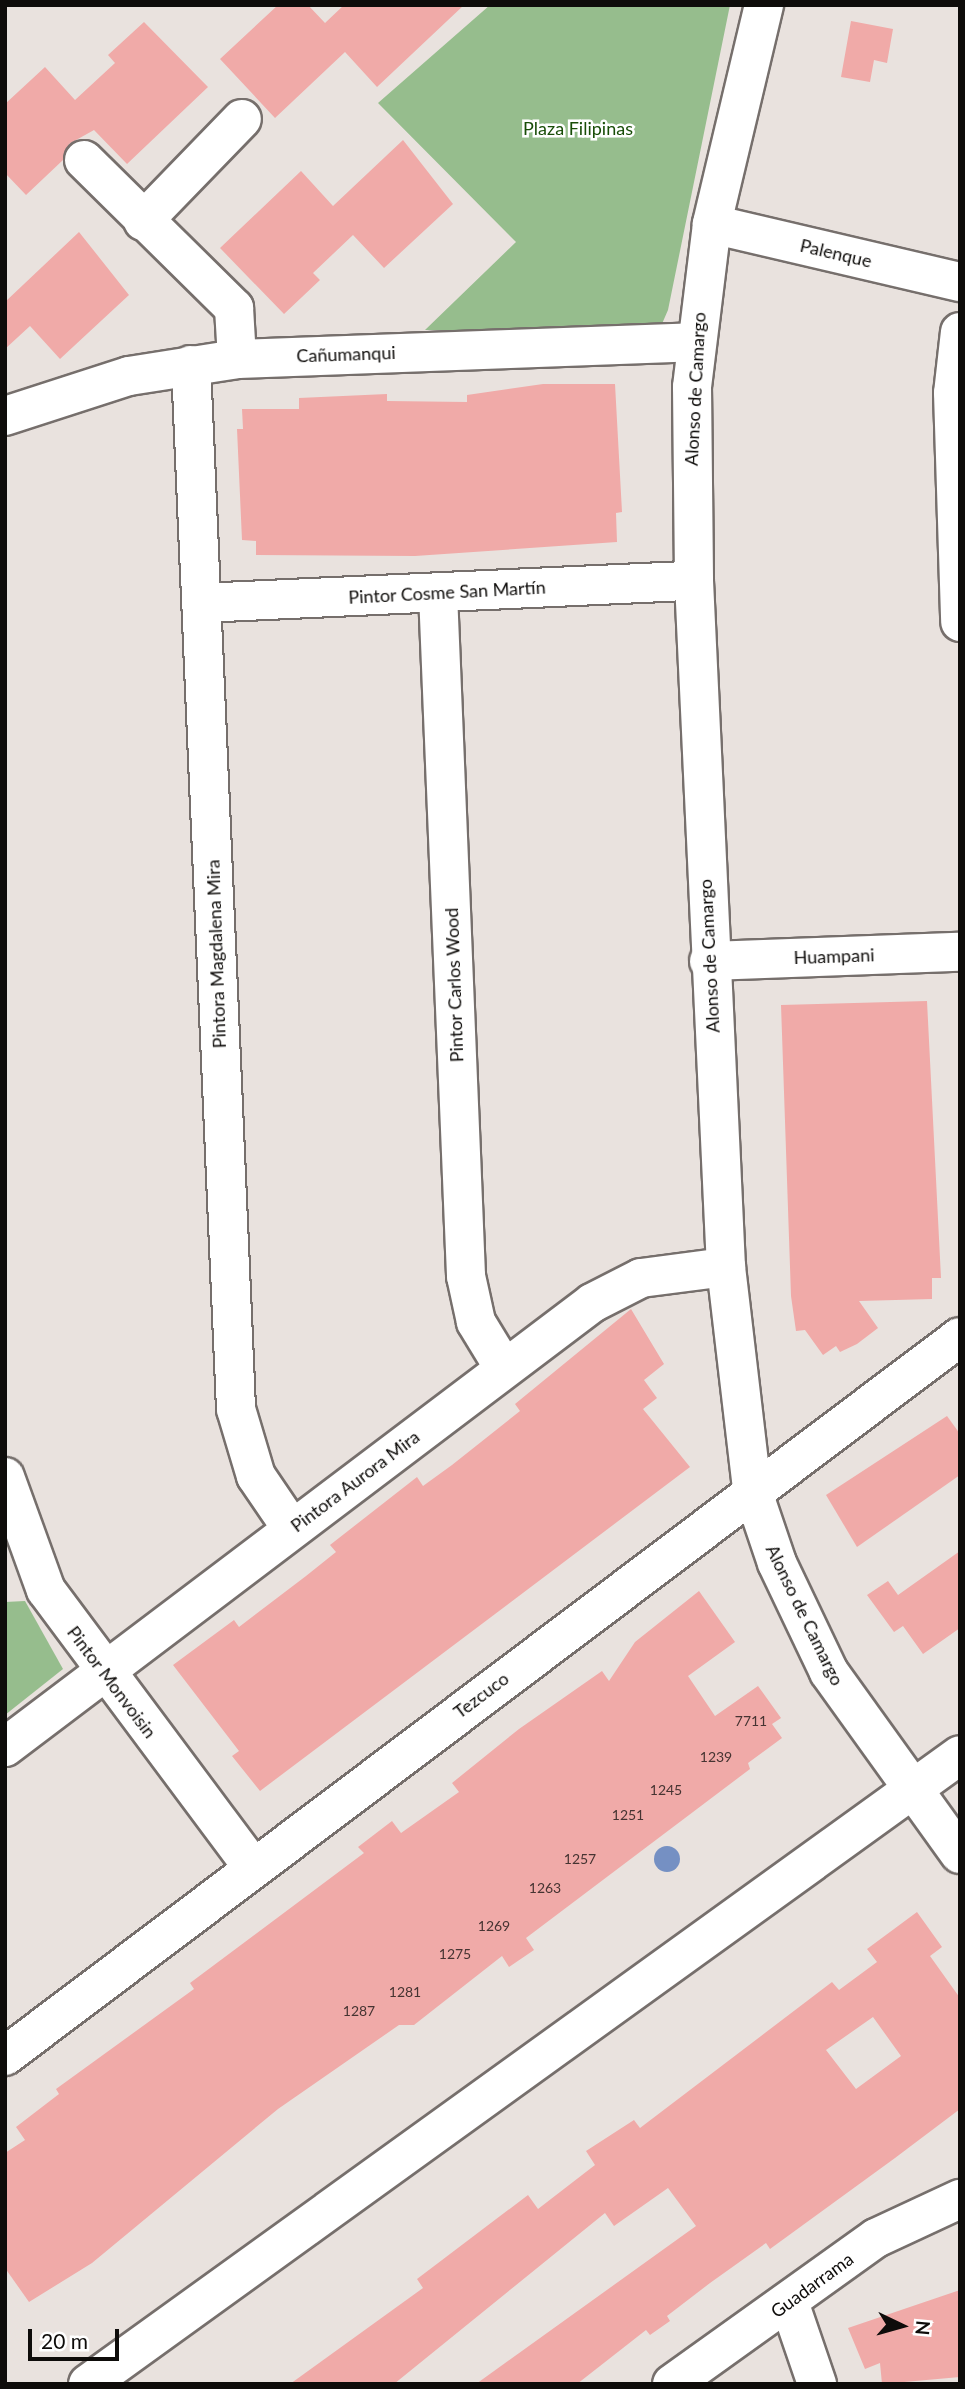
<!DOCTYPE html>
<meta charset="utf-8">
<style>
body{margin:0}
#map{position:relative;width:965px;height:2389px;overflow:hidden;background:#e9e2de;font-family:Lato,sans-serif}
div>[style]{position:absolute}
.green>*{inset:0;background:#96bd8d}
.water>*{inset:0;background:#7590c3}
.round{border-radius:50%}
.building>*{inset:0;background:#f0aaa8}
.roads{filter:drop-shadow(2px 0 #766f6c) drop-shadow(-2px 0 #766f6c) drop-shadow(0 2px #766f6c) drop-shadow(0 -2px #766f6c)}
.minor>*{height:38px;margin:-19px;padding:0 19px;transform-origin:19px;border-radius:19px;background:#fff}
.major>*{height:38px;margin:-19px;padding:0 19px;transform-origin:19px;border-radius:19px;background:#fff}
span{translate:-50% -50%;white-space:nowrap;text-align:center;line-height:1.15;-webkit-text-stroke:5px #fff;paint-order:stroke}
.number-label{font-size:14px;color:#463432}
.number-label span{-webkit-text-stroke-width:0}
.park-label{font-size:18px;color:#184d07}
.street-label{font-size:18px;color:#0e0c0a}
.frame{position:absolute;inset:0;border:7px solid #0e0c0a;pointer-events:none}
.north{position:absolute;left:867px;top:2291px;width:70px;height:70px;-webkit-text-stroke:5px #fff;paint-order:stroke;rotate:95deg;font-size:19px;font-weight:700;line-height:28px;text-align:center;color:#0e0c0a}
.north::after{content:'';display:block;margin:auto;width:24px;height:32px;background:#0e0c0a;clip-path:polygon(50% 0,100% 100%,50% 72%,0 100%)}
.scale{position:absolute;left:28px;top:2329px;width:91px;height:32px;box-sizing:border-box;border:4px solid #0e0c0a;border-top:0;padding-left:9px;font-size:21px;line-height:24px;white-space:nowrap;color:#0e0c0a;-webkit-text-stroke:5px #fff;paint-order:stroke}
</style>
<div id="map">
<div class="green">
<i style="clip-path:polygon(490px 5px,730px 5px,668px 310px,658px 333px,425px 330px,516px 242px,378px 103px)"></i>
<i style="clip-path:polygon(25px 1601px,63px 1669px,5px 1715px,5px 1602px)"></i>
</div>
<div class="water">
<i class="round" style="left:654px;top:1846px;width:26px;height:26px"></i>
</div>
<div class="building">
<i style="clip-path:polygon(278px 5px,308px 5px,325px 23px,344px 5px,464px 5px,377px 87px,345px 52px,275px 118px,220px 59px)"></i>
<i style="clip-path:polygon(851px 21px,893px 29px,887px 63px,874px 60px,870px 82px,841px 77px)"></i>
<i style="clip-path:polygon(144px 22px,208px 87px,127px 164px,94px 130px,69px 144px,63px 160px,26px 195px,5px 173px,5px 104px,45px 67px,75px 100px,115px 63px,108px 55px)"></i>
<i style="clip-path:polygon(403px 140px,453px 204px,384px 268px,353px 235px,313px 273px,320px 280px,284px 314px,220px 248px,301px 171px,333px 206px)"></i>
<i style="clip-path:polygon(79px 232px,129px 295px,60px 359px,30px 326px,5px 349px,5px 302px)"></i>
<i style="clip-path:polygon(543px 384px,615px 384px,622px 512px,616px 513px,617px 542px,415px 556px,256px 555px,256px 541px,242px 540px,237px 429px,243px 429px,242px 409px,299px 409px,299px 398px,387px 394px,387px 401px,467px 402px,467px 395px)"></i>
<i style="clip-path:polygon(927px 1001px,941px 1278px,932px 1278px,932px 1299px,859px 1301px,878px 1328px,857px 1344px,840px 1352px,836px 1346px,823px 1355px,805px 1330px,796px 1331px,791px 1296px,781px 1005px)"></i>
<i style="clip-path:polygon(631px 1309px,664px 1364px,644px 1380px,657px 1398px,643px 1409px,690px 1467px,260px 1791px,232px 1756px,239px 1751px,173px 1665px,234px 1620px,239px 1627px,306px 1576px,336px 1552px,330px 1545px,417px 1477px,423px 1486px,452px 1465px,520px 1411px,515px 1404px)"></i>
<i style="clip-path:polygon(947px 1416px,960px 1434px,960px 1475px,857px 1547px,826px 1495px)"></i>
<i style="clip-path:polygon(960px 1551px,960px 1628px,923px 1654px,903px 1626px,894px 1632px,867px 1595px,888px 1581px,898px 1595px)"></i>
<i style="clip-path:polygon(699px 1591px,735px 1642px,688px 1676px,715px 1716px,758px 1686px,781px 1718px,772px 1724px,782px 1738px,748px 1763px,750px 1769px,526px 1938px,534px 1950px,509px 1967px,502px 1956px,414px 2025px,399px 2025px,278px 2109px,92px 2263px,29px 2302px,5px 2268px,5px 2153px,25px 2140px,16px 2127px,59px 2094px,56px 2089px,194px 1989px,190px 1983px,364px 1853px,358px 1847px,392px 1821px,401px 1833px,459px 1792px,452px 1783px,519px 1729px,602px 1671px,609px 1681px,635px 1642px)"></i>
<i style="clip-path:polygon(evenodd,917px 1912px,942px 1947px,930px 1956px,960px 1998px,960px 2109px,895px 2158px,770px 2249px,766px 2243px,710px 2283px,667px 2316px,670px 2321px,650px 2335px,646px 2330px,577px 2384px,476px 2384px,696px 2226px,668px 2188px,614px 2226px,605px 2213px,394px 2384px,290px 2384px,423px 2288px,417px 2279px,528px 2195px,538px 2209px,595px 2165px,586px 2151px,634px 2120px,640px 2128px,832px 1982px,839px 1990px,877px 1962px,867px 1949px,917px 1912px,873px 2017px,901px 2056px,856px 2089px,826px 2050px,873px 2017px)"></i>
<i style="clip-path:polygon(960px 2290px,960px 2377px,882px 2384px,880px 2363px,865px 2369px,848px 2328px)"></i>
</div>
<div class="roads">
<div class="minor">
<i style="left:764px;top:5px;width:225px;rotate:103.4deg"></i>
<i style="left:712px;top:224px;width:164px;rotate:97deg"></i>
<i style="left:692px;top:387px;width:194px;rotate:89.4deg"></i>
<i style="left:694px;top:581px;width:687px;rotate:87.33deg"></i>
<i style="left:726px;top:1267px;width:224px;rotate:83.3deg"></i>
<i style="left:752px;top:1489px;width:78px;rotate:71.3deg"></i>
<i style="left:777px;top:1563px;width:121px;rotate:64.5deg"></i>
<i style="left:829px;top:1672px;width:224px;rotate:54.3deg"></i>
<i style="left:84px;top:160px;width:211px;rotate:44.6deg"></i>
<i style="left:234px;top:308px;width:51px;rotate:86.6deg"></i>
<i style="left:143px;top:221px;width:142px;rotate:-45.9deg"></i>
<i style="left:712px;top:224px;width:255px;rotate:13.2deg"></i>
<i style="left:960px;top:332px;width:61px;rotate:96.5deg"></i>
<i style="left:953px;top:393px;width:229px;rotate:88.2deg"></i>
<i style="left:191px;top:365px;width:1045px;rotate:87.53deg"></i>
<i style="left:236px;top:1409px;width:70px;rotate:73.4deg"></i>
<i style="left:256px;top:1476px;width:64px;rotate:55.8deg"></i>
<i style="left:5px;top:416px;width:130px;rotate:-17.9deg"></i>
<i style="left:129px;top:376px;width:109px;rotate:-8.9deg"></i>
<i style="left:237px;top:359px;width:458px;rotate:-2.1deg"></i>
<i style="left:438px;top:593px;width:684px;rotate:87.65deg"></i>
<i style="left:466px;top:1276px;width:47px;rotate:77.7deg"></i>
<i style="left:476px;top:1322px;width:54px;rotate:58.7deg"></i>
<i style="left:201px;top:603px;width:493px;rotate:-2.6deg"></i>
<i style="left:709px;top:961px;width:251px;rotate:-2.1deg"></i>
<i style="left:5px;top:1477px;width:120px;rotate:70.1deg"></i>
<i style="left:46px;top:1590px;width:347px;rotate:53.3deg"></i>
<i style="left:5px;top:1747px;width:736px;rotate:-37.1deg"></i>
<i style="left:592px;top:1303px;width:55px;rotate:-27deg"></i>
<i style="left:641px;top:1278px;width:86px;rotate:-7.4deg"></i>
<i style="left:5px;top:2056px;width:1195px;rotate:-36.98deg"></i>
<i style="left:789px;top:2302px;width:87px;rotate:71.1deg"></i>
<i style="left:672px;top:2384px;width:251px;rotate:-35.6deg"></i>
<i style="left:876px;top:2238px;width:93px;rotate:-24.9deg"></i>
</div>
<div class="major">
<i style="left:88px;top:2384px;width:1075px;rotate:-35.8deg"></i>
</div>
</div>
<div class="number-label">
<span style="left:751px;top:1721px">7711</span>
<span style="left:716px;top:1757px">1239</span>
<span style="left:666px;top:1790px">1245</span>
<span style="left:628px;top:1815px">1251</span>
<span style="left:580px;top:1859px">1257</span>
<span style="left:545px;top:1888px">1263</span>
<span style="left:494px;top:1926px">1269</span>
<span style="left:455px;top:1954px">1275</span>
<span style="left:405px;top:1992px">1281</span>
<span style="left:359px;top:2011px">1287</span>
</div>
<div class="park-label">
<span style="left:578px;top:128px">Plaza Filipinas</span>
</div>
<div class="street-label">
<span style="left:836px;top:253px;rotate:13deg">Palenque</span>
<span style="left:346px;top:354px;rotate:-2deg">Cañumanqui</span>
<span style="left:695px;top:389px;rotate:-87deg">Alonso de Camargo</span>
<span style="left:447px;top:592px;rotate:-3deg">Pintor Cosme San Martín</span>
<span style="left:216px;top:954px;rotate:-92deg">Pintora Magdalena Mira</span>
<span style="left:709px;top:956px;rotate:-93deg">Alonso de Camargo</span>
<span style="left:834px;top:956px;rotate:-2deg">Huampani</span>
<span style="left:454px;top:985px;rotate:-92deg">Pintor Carlos Wood</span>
<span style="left:355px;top:1481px;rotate:-37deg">Pintora Aurora Mira</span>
<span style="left:805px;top:1615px;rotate:64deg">Alonso de Camargo</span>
<span style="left:112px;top:1682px;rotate:53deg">Pintor Monvoisin</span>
<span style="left:481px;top:1695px;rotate:-37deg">Tezcuco</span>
<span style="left:812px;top:2285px;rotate:-36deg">Guadarrama</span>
</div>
<div class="frame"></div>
<div class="north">N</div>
<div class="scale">20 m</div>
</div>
